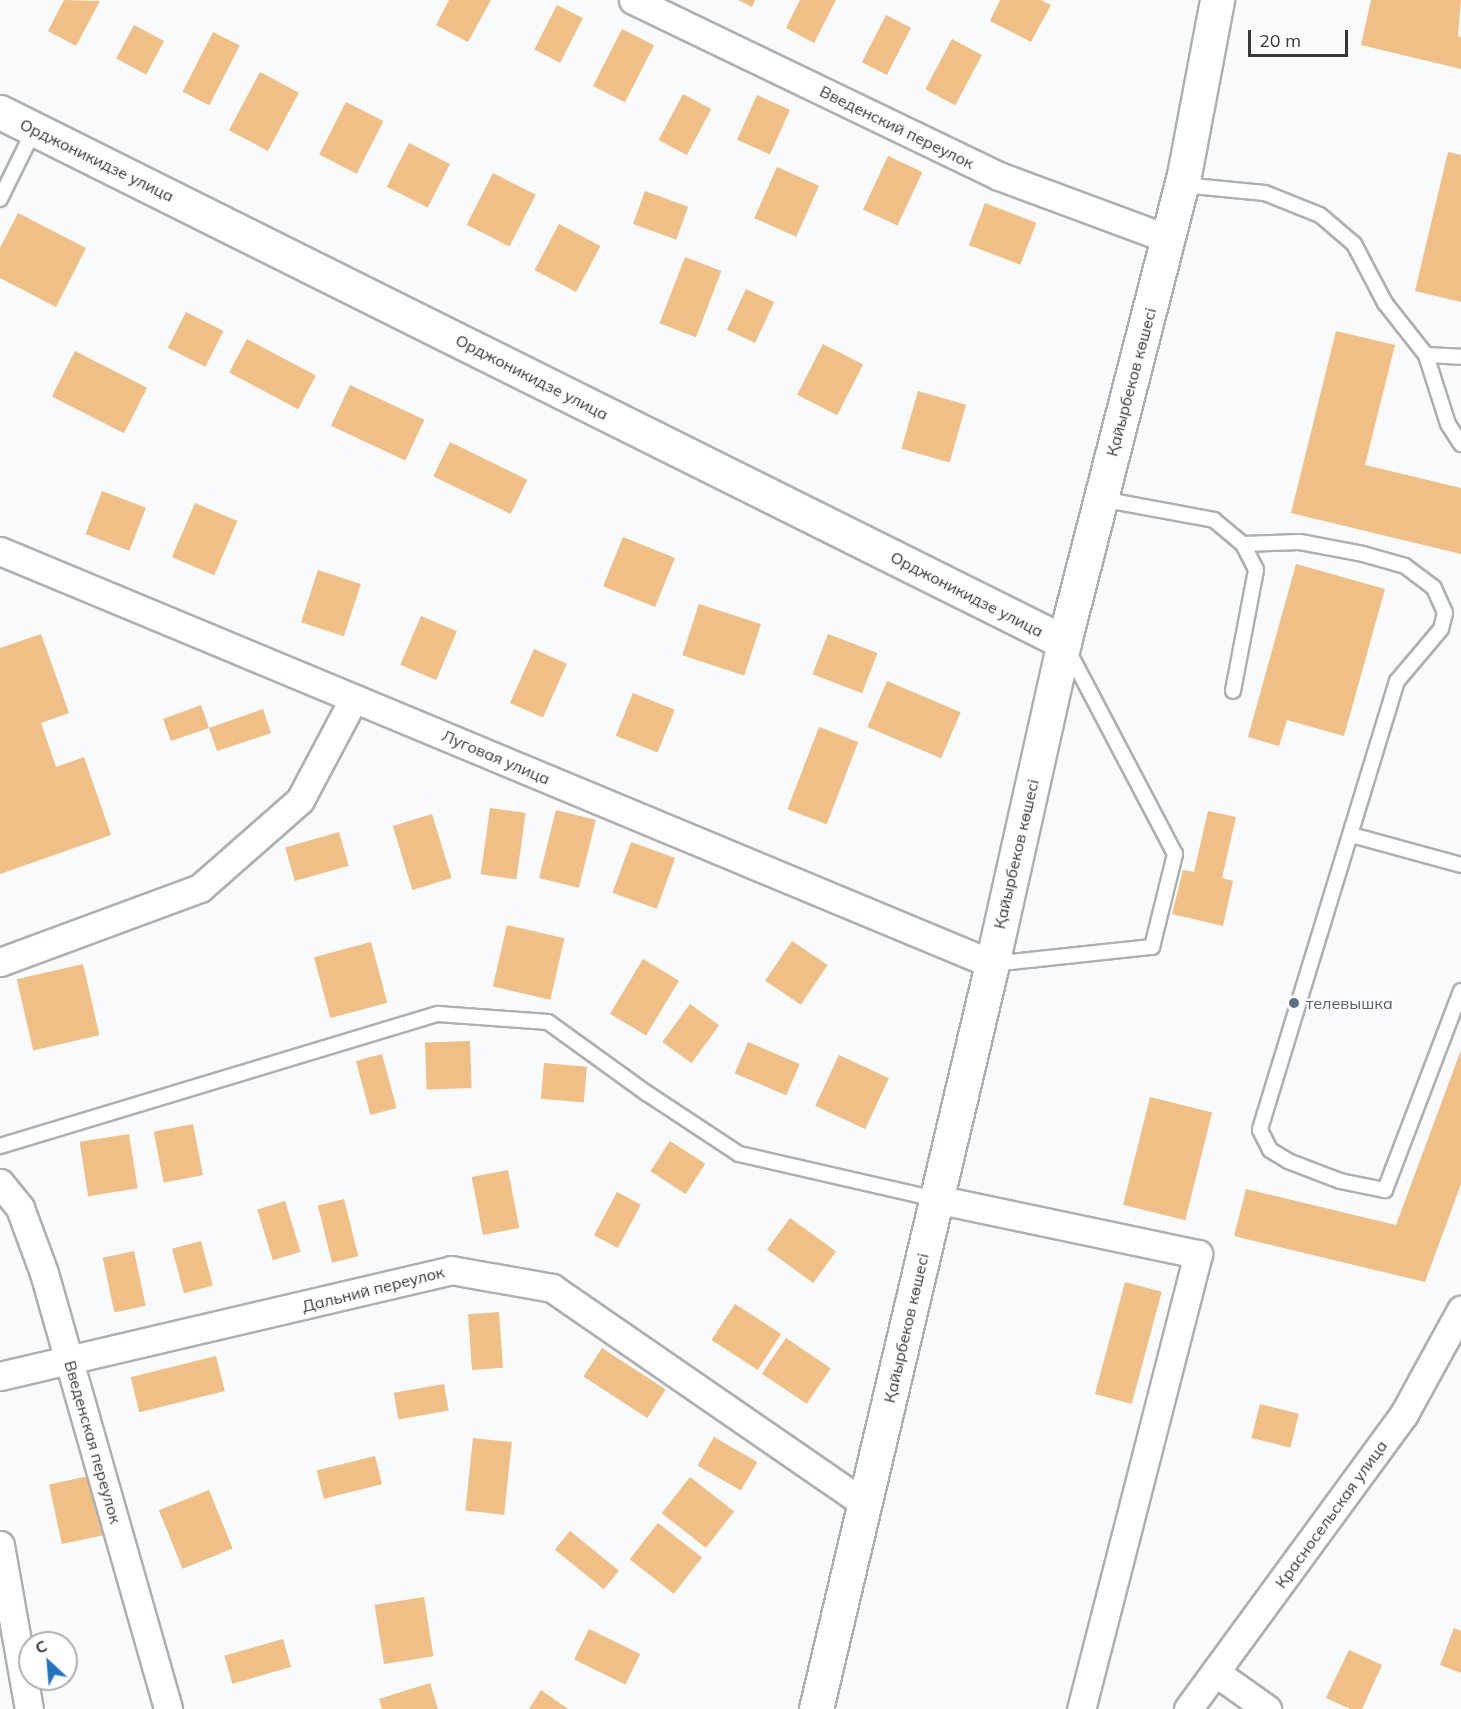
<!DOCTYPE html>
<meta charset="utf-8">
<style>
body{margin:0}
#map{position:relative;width:1461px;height:1709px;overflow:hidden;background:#f9fafb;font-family:Mulish,sans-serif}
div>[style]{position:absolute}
.building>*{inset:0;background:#efbf85;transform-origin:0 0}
.roads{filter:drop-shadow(2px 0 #aeafb0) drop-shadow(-2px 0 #aeafb0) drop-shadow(0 2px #aeafb0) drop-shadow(0 -2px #aeafb0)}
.service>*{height:14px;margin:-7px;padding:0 7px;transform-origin:7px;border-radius:7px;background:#fff}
.minor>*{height:27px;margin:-13.5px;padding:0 13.5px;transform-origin:13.5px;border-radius:13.5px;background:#fff}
.tertiary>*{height:33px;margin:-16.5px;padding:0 16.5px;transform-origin:16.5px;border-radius:16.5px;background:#fff}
.secondary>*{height:33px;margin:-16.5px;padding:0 16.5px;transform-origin:16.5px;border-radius:16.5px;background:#fff}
.dots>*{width:16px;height:16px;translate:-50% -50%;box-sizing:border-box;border:3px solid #fff;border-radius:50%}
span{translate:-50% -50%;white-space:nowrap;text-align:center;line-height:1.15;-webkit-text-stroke:4.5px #fff;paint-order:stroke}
.street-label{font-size:16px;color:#373737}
.service-label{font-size:16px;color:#4e5e75}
.left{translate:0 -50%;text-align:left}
.north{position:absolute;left:18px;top:1631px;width:60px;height:60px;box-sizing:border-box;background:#fff;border:2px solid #afafaf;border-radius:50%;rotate:334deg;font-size:16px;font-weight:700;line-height:24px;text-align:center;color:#373737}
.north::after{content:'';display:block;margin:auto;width:21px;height:27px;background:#2176c4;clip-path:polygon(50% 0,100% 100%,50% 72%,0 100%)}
.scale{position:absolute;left:1248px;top:30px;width:100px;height:27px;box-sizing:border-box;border:3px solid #373737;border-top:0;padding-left:8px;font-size:18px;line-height:21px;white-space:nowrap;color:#373737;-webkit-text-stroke:4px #fff;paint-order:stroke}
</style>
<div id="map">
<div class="building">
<i style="clip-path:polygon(64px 0,100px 1px,76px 46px,48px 31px)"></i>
<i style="clip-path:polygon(449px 0,491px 0,468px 42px,436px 25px)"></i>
<i style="clip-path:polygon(738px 0,755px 0,752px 7px)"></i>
<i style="clip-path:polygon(800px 0,836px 0,814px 43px,786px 28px)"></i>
<i style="clip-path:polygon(1000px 0,1041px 0,1051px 5px,1031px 42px,990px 21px)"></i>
<i style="clip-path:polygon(1371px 0,1461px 0,1458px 36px,1461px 37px,1461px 69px,1361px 45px)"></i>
<i style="left:557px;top:5px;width:29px;height:50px;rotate:27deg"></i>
<i style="left:886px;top:15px;width:28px;height:53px;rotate:27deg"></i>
<i style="left:134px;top:25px;width:34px;height:38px;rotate:28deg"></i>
<i style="left:622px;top:29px;width:36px;height:64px;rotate:27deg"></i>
<i style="left:213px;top:32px;width:30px;height:67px;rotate:27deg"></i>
<i style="left:952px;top:39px;width:34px;height:57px;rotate:28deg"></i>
<i style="left:260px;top:72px;width:44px;height:66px;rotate:28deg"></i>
<i style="left:683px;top:94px;width:32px;height:52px;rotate:28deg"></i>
<i style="left:757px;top:95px;width:36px;height:49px;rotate:24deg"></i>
<i style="left:346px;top:102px;width:42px;height:59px;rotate:27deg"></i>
<i style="left:409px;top:143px;width:46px;height:49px;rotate:27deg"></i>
<i style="clip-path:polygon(1448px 152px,1461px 155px,1461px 302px,1415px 291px)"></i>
<i style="left:888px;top:156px;width:38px;height:59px;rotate:25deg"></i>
<i style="left:777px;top:167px;width:46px;height:56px;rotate:24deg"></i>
<i style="left:493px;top:173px;width:48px;height:58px;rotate:27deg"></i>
<i style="left:645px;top:191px;width:46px;height:35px;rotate:20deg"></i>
<i style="left:985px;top:203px;width:55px;height:45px;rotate:21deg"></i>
<i style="clip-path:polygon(18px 213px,86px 248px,56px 307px,0 278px,0 248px)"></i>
<i style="left:559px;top:224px;width:47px;height:52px;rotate:28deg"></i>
<i style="left:685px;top:257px;width:39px;height:71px;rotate:21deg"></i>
<i style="left:746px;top:289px;width:31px;height:45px;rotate:25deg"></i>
<i style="left:186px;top:312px;width:42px;height:40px;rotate:27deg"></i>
<i style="clip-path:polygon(1336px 331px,1395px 345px,1365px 465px,1461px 488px,1461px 554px,1291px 513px)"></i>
<i style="left:247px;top:339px;width:78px;height:38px;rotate:28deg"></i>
<i style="left:823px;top:344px;width:45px;height:57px;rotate:27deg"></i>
<i style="left:75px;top:351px;width:81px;height:51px;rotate:27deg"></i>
<i style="left:350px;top:385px;width:82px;height:45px;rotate:25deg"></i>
<i style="left:918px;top:391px;width:50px;height:60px;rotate:16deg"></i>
<i style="left:450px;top:442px;width:86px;height:38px;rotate:26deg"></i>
<i style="left:102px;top:491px;width:47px;height:46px;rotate:21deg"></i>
<i style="left:195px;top:503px;width:46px;height:59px;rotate:23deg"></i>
<i style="left:623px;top:537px;width:56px;height:53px;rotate:22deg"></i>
<i style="clip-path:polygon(1296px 564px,1385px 589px,1344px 736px,1287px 720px,1279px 746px,1248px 737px)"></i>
<i style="left:318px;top:570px;width:45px;height:55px;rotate:18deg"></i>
<i style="left:699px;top:604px;width:65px;height:54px;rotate:18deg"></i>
<i style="left:421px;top:616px;width:39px;height:53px;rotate:23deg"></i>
<i style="clip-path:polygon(41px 634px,69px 713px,41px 723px,56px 767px,84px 757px,111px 835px,0 874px,0 648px)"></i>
<i style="left:828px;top:634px;width:53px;height:43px;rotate:21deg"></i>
<i style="left:534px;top:649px;width:36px;height:59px;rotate:24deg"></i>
<i style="left:887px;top:681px;width:80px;height:50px;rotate:23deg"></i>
<i style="left:633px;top:693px;width:45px;height:46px;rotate:22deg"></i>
<i style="clip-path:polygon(201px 705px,209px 728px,263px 709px,271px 733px,217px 751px,209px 728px,171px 741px,163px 719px)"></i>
<i style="left:819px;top:727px;width:42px;height:88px;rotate:21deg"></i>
<i style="left:490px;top:808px;width:36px;height:67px;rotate:8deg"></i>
<i style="left:556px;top:810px;width:41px;height:70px;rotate:14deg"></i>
<i style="clip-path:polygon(1208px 811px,1236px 817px,1222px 878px,1233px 881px,1223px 926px,1172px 914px,1183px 870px,1194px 872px)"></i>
<i style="left:432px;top:814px;width:67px;height:41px;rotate:73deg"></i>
<i style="left:339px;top:832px;width:35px;height:56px;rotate:74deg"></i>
<i style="left:631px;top:842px;width:47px;height:54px;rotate:20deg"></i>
<i style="left:507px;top:925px;width:59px;height:63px;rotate:13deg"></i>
<i style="left:792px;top:941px;width:43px;height:48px;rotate:34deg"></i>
<i style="left:371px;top:942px;width:63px;height:59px;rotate:75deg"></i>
<i style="left:643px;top:959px;width:42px;height:64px;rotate:31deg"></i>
<i style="left:83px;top:964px;width:73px;height:68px;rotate:77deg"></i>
<i style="left:690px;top:1004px;width:36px;height:47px;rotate:36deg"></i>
<i style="left:470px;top:1041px;width:47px;height:45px;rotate:88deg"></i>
<i style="left:748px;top:1042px;width:56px;height:34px;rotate:23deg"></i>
<i style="clip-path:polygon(1461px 1050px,1461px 1184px,1425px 1282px,1234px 1236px,1246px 1189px,1396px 1225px)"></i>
<i style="left:382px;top:1054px;width:56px;height:27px;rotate:75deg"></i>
<i style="left:839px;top:1055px;width:55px;height:56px;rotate:25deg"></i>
<i style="left:544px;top:1063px;width:43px;height:36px;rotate:5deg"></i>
<i style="left:1150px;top:1097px;width:64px;height:111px;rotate:14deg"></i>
<i style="left:193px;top:1124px;width:52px;height:40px;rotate:79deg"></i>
<i style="left:129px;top:1134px;width:55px;height:50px;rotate:81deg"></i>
<i style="left:670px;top:1141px;width:42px;height:36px;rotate:33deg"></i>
<i style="left:508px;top:1170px;width:59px;height:37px;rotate:79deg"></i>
<i style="left:617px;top:1192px;width:27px;height:49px;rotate:28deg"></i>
<i style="left:344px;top:1199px;width:59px;height:27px;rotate:76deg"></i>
<i style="left:285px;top:1201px;width:53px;height:29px;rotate:73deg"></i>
<i style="left:790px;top:1218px;width:57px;height:39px;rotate:36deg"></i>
<i style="left:201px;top:1241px;width:46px;height:30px;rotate:75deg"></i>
<i style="left:134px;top:1251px;width:56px;height:32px;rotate:78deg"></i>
<i style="left:1125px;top:1282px;width:38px;height:116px;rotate:15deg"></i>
<i style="left:735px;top:1304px;width:55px;height:43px;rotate:33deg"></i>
<i style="left:499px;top:1312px;width:56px;height:31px;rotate:86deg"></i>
<i style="left:786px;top:1338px;width:54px;height:43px;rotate:34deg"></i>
<i style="left:602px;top:1348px;width:76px;height:34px;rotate:33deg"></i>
<i style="left:216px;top:1356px;width:36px;height:88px;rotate:76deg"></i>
<i style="left:444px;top:1384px;width:27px;height:51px;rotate:80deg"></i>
<i style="left:1260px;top:1404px;width:40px;height:35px;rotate:14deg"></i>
<i style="left:714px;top:1437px;width:50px;height:33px;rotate:30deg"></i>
<i style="left:473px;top:1438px;width:39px;height:73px;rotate:6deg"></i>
<i style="left:375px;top:1456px;width:29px;height:60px;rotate:76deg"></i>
<i style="left:98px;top:1474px;width:61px;height:50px;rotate:78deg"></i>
<i style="left:690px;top:1477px;width:56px;height:46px;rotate:38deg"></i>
<i style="left:209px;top:1490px;width:63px;height:54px;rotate:68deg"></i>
<i style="left:658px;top:1523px;width:56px;height:46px;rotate:38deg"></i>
<i style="left:570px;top:1531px;width:63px;height:24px;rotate:39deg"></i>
<i style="left:424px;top:1597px;width:60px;height:50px;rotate:81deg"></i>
<i style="clip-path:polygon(1454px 1628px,1461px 1631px,1461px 1673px,1440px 1665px)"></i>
<i style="left:589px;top:1629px;width:57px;height:34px;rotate:26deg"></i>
<i style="left:283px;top:1639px;width:29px;height:61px;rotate:74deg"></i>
<i style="clip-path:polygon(1349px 1650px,1382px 1665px,1362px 1709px,1350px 1709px,1326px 1698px)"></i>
<i style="clip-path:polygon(430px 1683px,438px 1709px,382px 1709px,379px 1699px)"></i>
<i style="clip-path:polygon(541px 1690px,568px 1709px,529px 1709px)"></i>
</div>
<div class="roads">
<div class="service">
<i style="left:1182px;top:185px;width:83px;rotate:5.5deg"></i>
<i style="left:1265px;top:193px;width:59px;rotate:21.8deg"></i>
<i style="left:1320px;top:215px;width:45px;rotate:40.5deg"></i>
<i style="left:1354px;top:244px;width:67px;rotate:62.3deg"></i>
<i style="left:1385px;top:303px;width:66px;rotate:51.7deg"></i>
<i style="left:1426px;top:355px;width:72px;rotate:72.3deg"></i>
<i style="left:1448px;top:424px;width:24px;rotate:57deg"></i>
<i style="left:0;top:199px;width:79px;rotate:-63.8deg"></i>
<i style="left:1426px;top:355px;width:35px;rotate:3deg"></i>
<i style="left:1101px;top:499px;width:115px;rotate:10.5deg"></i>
<i style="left:1214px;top:520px;width:38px;rotate:40deg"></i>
<i style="left:1243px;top:544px;width:29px;rotate:63deg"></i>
<i style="left:1256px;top:570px;width:123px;rotate:100.8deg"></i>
<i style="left:1243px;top:544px;width:57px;rotate:-2deg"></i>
<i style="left:1300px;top:542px;width:64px;rotate:10.8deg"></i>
<i style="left:1363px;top:554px;width:44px;rotate:15.9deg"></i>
<i style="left:1405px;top:566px;width:36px;rotate:37deg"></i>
<i style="left:1434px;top:588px;width:27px;rotate:66deg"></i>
<i style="left:1445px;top:613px;width:16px;rotate:104deg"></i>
<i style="left:1441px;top:629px;width:68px;rotate:130.2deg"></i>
<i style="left:1397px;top:681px;width:469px;rotate:107deg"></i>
<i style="left:1260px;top:1130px;width:22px;rotate:63deg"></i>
<i style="left:1270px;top:1150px;width:21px;rotate:31deg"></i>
<i style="left:1288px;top:1161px;width:56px;rotate:21deg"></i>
<i style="left:1340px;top:1181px;width:46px;rotate:11.3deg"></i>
<i style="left:1385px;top:1190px;width:213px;rotate:-69.1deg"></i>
<i style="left:1352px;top:835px;width:113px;rotate:15.4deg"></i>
<i style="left:992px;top:964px;width:161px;rotate:-6.1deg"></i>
<i style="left:1152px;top:947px;width:96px;rotate:-76.1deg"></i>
<i style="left:1175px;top:854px;width:233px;rotate:-117.7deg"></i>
<i style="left:0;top:1146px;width:457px;rotate:-16.8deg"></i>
<i style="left:438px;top:1014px;width:110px;rotate:4.2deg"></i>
<i style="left:548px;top:1022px;width:123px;rotate:35.8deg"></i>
<i style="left:648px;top:1094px;width:109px;rotate:33.4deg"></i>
<i style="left:739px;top:1154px;width:202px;rotate:12.9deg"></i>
</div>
<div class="minor">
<i style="left:633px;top:0;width:406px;rotate:25.7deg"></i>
<i style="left:999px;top:176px;width:180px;rotate:20.4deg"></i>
<i style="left:0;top:551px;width:1075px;rotate:22.6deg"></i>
<i style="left:0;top:962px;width:213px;rotate:-20.3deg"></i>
<i style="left:200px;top:888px;width:133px;rotate:-41.3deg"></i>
<i style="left:300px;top:800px;width:115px;rotate:-62.1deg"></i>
<i style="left:0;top:1183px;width:32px;rotate:51deg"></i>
<i style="left:20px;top:1208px;width:69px;rotate:69.7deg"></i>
<i style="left:44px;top:1273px;width:453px;rotate:74.1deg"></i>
<i style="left:936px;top:1199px;width:268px;rotate:11.9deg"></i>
<i style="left:1198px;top:1254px;width:470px;rotate:104.4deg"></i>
<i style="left:0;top:1376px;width:463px;rotate:-13.2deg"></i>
<i style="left:451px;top:1270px;width:103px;rotate:10.1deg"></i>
<i style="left:552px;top:1288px;width:380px;rotate:34.6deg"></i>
<i style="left:0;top:1545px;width:167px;rotate:80deg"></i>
<i style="left:1215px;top:1672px;width:64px;rotate:35.4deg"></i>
<i style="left:1188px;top:1709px;width:366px;rotate:-53.8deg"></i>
<i style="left:1404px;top:1414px;width:119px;rotate:-61.3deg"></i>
</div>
<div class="tertiary">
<i style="left:0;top:112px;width:1189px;rotate:26.48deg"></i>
</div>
<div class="secondary">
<i style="left:816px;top:1709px;width:766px;rotate:-76.71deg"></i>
<i style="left:992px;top:964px;width:330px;rotate:-77.4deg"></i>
<i style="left:1064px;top:642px;width:482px;rotate:-75.6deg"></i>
<i style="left:1184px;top:175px;width:178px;rotate:-79.3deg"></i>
</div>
</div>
<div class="dots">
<i style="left:1294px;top:1003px;background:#5c6f8a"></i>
</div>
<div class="street-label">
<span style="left:897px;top:127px;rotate:26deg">Введенский переулок</span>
<span style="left:97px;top:160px;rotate:26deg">Орджоникидзе улица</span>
<span style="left:532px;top:377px;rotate:27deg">Орджоникидзе улица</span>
<span style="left:1131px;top:382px;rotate:-75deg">Қайырбеков көшесі</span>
<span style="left:967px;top:594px;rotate:27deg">Орджоникидзе улица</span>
<span style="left:496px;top:757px;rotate:23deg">Луговая улица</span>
<span style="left:1016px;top:854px;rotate:-77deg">Қайырбеков көшесі</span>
<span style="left:373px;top:1289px;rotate:-14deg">Дальний переулок</span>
<span style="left:906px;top:1328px;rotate:-77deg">Қайырбеков көшесі</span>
<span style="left:93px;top:1442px;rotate:74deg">Введенская переулок</span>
<span style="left:1331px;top:1514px;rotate:-54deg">Красносельская улица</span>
</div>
<div class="service-label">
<span class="left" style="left:1306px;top:1003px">телевышка</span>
</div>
<div class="north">С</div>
<div class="scale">20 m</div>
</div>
